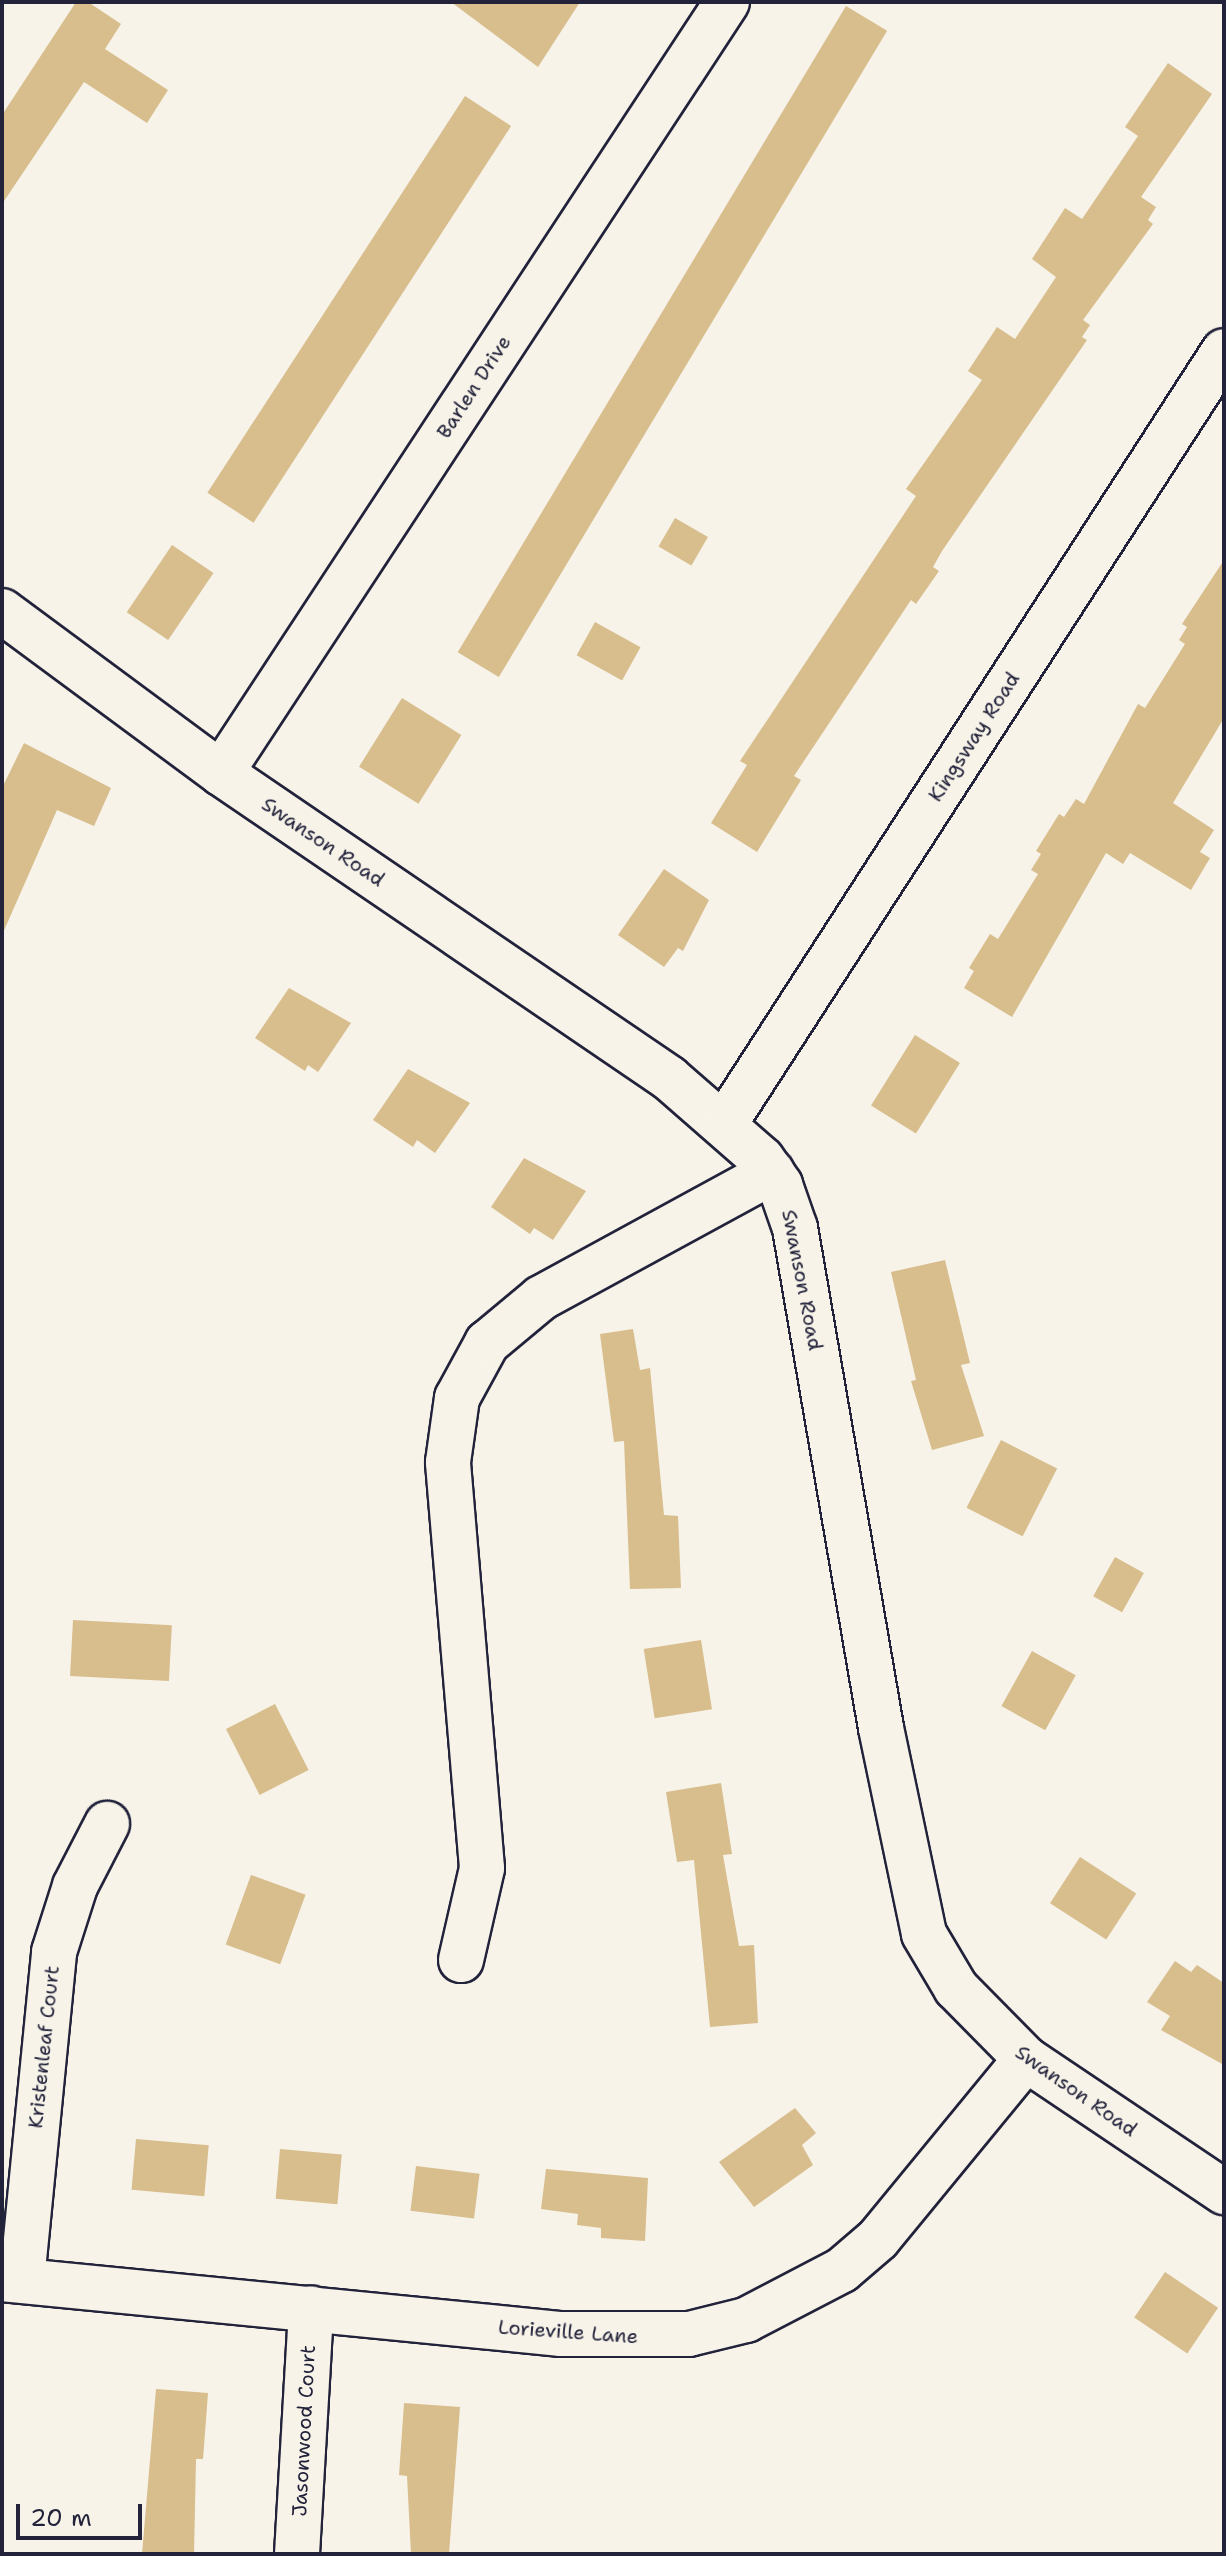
<!DOCTYPE html>
<style>
body{margin:0}
#map{position:relative;width:1226px;height:2556px;overflow:hidden;background:#f7f3e8;font-family:"Shantell Sans",sans-serif}
div>[style]{position:absolute}
.building>*{inset:0;background:#d8bd8d;transform-origin:0 0}
.roads{filter:drop-shadow(2px 0 #22223b) drop-shadow(-2px 0 #22223b) drop-shadow(0 2px #22223b) drop-shadow(0 -2px #22223b)}
.minor>*{height:44px;margin:-22px;padding:0 22px;transform-origin:22px;border-radius:22px;background:#f7f3e8}
span{translate:-50% -50%;white-space:nowrap;text-align:center;line-height:1.15;-webkit-text-stroke:6px #f7f3e8;paint-order:stroke}
.street-label{font-size:20px;color:#22223b}
.frame{position:absolute;inset:0;border:4px solid #22223b;pointer-events:none}
.scale{position:absolute;left:16px;top:2504px;width:126px;height:36px;box-sizing:border-box;border:4px solid #22223b;border-top:0;padding-left:10px;font-size:24px;line-height:28px;white-space:nowrap;color:#22223b;-webkit-text-stroke:6px #f7f3e8;paint-order:stroke}
</style>
<div id="map">
<div class="building">
<i style="clip-path:polygon(76px 2px,88px 2px,121px 24px,105px 49px,168px 90px,147px 123px,84px 82px,2px 204px,2px 115px)"></i>
<i style="clip-path:polygon(451px 2px,580px 2px,538px 67px)"></i>
<i style="left:846px;top:6px;width:48px;height:754px;rotate:31deg"></i>
<i style="clip-path:polygon(1168px 63px,1212px 94px,1141px 197px,1156px 207px,1148px 220px,1153px 224px,1083px 320px,1090px 325px,1082px 337px,1087px 340px,942px 551px,933px 567px,939px 571px,916px 604px,911px 600px,794px 776px,801px 780px,757px 852px,711px 823px,747px 765px,740px 761px,916px 496px,906px 489px,982px 380px,968px 371px,997px 327px,1015px 339px,1056px 277px,1032px 259px,1065px 208px,1082px 219px,1138px 136px,1125px 127px)"></i>
<i style="left:465px;top:96px;width:55px;height:473px;rotate:33deg"></i>
<i style="left:675px;top:518px;width:38px;height:33px;rotate:30deg"></i>
<i style="left:172px;top:545px;width:50px;height:81px;rotate:34deg"></i>
<i style="clip-path:polygon(1224px 560px,1224px 718px,1173px 803px,1214px 830px,1200px 852px,1210px 858px,1191px 890px,1130px 853px,1123px 864px,1106px 853px,1012px 1017px,964px 988px,974px 971px,969px 968px,990px 934px,998px 939px,1038px 874px,1031px 870px,1041px 854px,1036px 851px,1059px 814px,1064px 817px,1076px 799px,1084px 804px,1138px 704px,1145px 708px,1185px 644px,1179px 640px,1187px 627px,1182px 624px)"></i>
<i style="left:595px;top:622px;width:52px;height:38px;rotate:29deg"></i>
<i style="left:402px;top:698px;width:70px;height:81px;rotate:32deg"></i>
<i style="clip-path:polygon(24px 743px,111px 788px,94px 826px,57px 810px,2px 935px,2px 788px)"></i>
<i style="clip-path:polygon(664px 869px,709px 900px,683px 951px,678px 948px,664px 967px,618px 935px)"></i>
<i style="clip-path:polygon(289px 988px,351px 1023px,318px 1072px,308px 1065px,305px 1071px,255px 1038px)"></i>
<i style="left:915px;top:1035px;width:53px;height:83px;rotate:32deg"></i>
<i style="clip-path:polygon(408px 1069px,470px 1103px,435px 1153px,417px 1140px,413px 1147px,373px 1120px)"></i>
<i style="clip-path:polygon(524px 1158px,586px 1191px,553px 1240px,534px 1228px,530px 1234px,491px 1207px)"></i>
<i style="clip-path:polygon(945px 1260px,970px 1363px,961px 1365px,984px 1436px,932px 1450px,911px 1381px,916px 1380px,891px 1272px)"></i>
<i style="clip-path:polygon(633px 1329px,640px 1370px,650px 1368px,664px 1515px,678px 1516px,681px 1588px,630px 1589px,624px 1441px,614px 1442px,600px 1334px)"></i>
<i style="left:1001px;top:1440px;width:63px;height:76px;rotate:27deg"></i>
<i style="left:1115px;top:1557px;width:33px;height:45px;rotate:29deg"></i>
<i style="left:73px;top:1620px;width:99px;height:56px;rotate:3deg"></i>
<i style="left:701px;top:1640px;width:70px;height:58px;rotate:81deg"></i>
<i style="left:1032px;top:1651px;width:50px;height:63px;rotate:29deg"></i>
<i style="left:275px;top:1704px;width:74px;height:55px;rotate:63deg"></i>
<i style="clip-path:polygon(721px 1783px,732px 1854px,723px 1855px,739px 1946px,754px 1945px,758px 2023px,710px 2027px,694px 1860px,677px 1862px,666px 1792px)"></i>
<i style="left:1080px;top:1857px;width:67px;height:55px;rotate:33deg"></i>
<i style="left:251px;top:1875px;width:58px;height:74px;rotate:20deg"></i>
<i style="clip-path:polygon(1175px 1961px,1191px 1972px,1197px 1965px,1224px 1983px,1224px 2065px,1161px 2030px,1170px 2016px,1147px 2002px)"></i>
<i style="clip-path:polygon(795px 2108px,816px 2133px,802px 2145px,813px 2165px,754px 2207px,719px 2162px)"></i>
<i style="left:136px;top:2139px;width:73px;height:51px;rotate:5deg"></i>
<i style="left:280px;top:2149px;width:62px;height:50px;rotate:5deg"></i>
<i style="left:416px;top:2166px;width:64px;height:45px;rotate:7deg"></i>
<i style="clip-path:polygon(546px 2169px,648px 2178px,645px 2241px,601px 2238px,601px 2228px,577px 2225px,578px 2214px,541px 2209px)"></i>
<i style="left:1165px;top:2272px;width:64px;height:55px;rotate:34deg"></i>
<i style="clip-path:polygon(156px 2389px,208px 2393px,203px 2459px,196px 2459px,194px 2554px,142px 2554px)"></i>
<i style="clip-path:polygon(404px 2403px,460px 2407px,449px 2554px,411px 2554px,407px 2476px,399px 2475px)"></i>
</div>
<div class="roads">
<div class="minor">
<i style="left:2px;top:611px;width:272px;rotate:36.5deg"></i>
<i style="left:221px;top:773px;width:542px;rotate:34.25deg"></i>
<i style="left:669px;top:1078px;width:123px;rotate:41.1deg"></i>
<i style="left:762px;top:1159px;width:32px;rotate:55deg"></i>
<i style="left:780px;top:1185px;width:46px;rotate:70.8deg"></i>
<i style="left:795px;top:1228px;width:507px;rotate:80.24deg"></i>
<i style="left:881px;top:1728px;width:210px;rotate:78.2deg"></i>
<i style="left:924px;top:1934px;width:63px;rotate:59.3deg"></i>
<i style="left:956px;top:1988px;width:100px;rotate:45.4deg"></i>
<i style="left:1026px;top:2059px;width:239px;rotate:33.9deg"></i>
<i style="left:221px;top:773px;width:922px;rotate:-56.72deg"></i>
<i style="left:725px;top:1123px;width:919px;rotate:-57.12deg"></i>
<i style="left:461px;top:1960px;width:94px;rotate:-77.1deg"></i>
<i style="left:482px;top:1868px;width:407px;rotate:-94.8deg"></i>
<i style="left:448px;top:1462px;width:65px;rotate:-82deg"></i>
<i style="left:457px;top:1398px;width:63px;rotate:-61.4deg"></i>
<i style="left:487px;top:1343px;width:70px;rotate:-39.8deg"></i>
<i style="left:541px;top:1298px;width:263px;rotate:-28.6deg"></i>
<i style="left:2px;top:2279px;width:562px;rotate:5.62deg"></i>
<i style="left:561px;top:2334px;width:128px"></i>
<i style="left:689px;top:2334px;width:59px;rotate:-13.8deg"></i>
<i style="left:746px;top:2320px;width:108px;rotate:-27.5deg"></i>
<i style="left:842px;top:2270px;width:48px;rotate:-40.7deg"></i>
<i style="left:878px;top:2239px;width:233px;rotate:-50.6deg"></i>
<i style="left:22px;top:2280px;width:330px;rotate:-84.4deg"></i>
<i style="left:54px;top:1952px;width:69px;rotate:-72.3deg"></i>
<i style="left:75px;top:1886px;width:70px;rotate:-62.7deg"></i>
<i style="left:297px;top:2554px;width:246px;rotate:-86.7deg"></i>
</div>
</div>
<div class="street-label">
<span style="left:474px;top:387px;rotate:-57deg">Barlen Drive</span>
<span style="left:974px;top:737px;rotate:-57deg">Kingsway Road</span>
<span style="left:323px;top:842px;rotate:34deg">Swanson Road</span>
<span style="left:802px;top:1280px;rotate:79deg">Swanson Road</span>
<span style="left:44px;top:2047px;rotate:-84deg">Kristenleaf Court</span>
<span style="left:1076px;top:2091px;rotate:35deg">Swanson Road</span>
<span style="left:568px;top:2332px;rotate:4deg">Lorieville Lane</span>
<span style="left:304px;top:2431px;rotate:-87deg">Jasonwood Court</span>
</div>
<div class="frame"></div>
<div class="scale">20 m</div>
</div>
